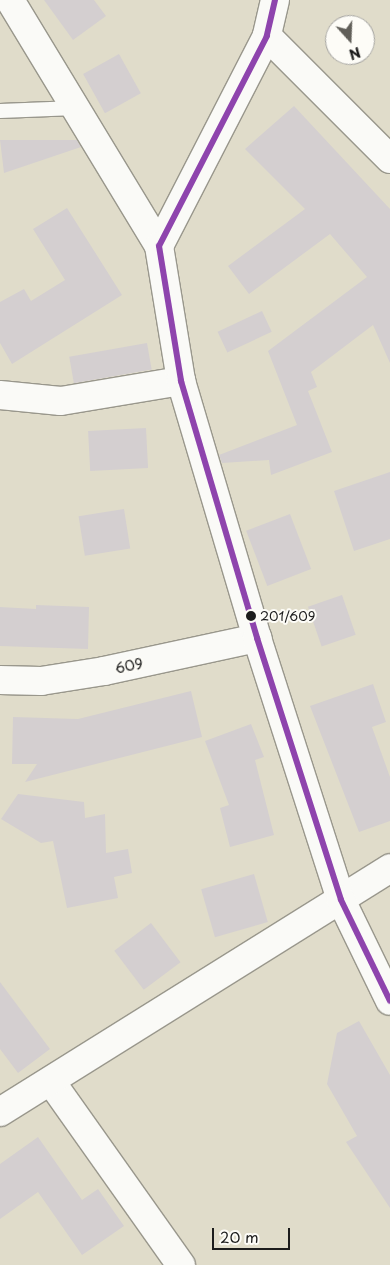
<!DOCTYPE html>
<style>
body{margin:0}
#map{position:relative;width:390px;height:1265px;overflow:hidden;background:#e0dcca;font-family:"Playpen Sans",sans-serif}
div>[style]{position:absolute}
.building>*{inset:0;background:#d4cfd0;transform-origin:0 0}
.roads{filter:drop-shadow(1px 0 #99978c) drop-shadow(-1px 0 #99978c) drop-shadow(0 1px #99978c) drop-shadow(0 -1px #99978c)}
.lane>*{height:14px;margin:-7px;padding:0 7px;transform-origin:7px;border-radius:7px;background:#fafaf7}
.street>*{height:28px;margin:-14px;padding:0 14px;transform-origin:14px;border-radius:14px;background:#fafaf7}
.secondary>*{height:28px;margin:-14px;padding:0 14px;transform-origin:14px;border-radius:14px;background:#fafaf7}
.bus-1>*{height:6px;margin:-3px;padding:0 3px;transform-origin:3px;border-radius:3px;background:#8e44ad}
.dots>*{width:14px;height:14px;translate:-50% -50%;box-sizing:border-box;border:2px solid #fdfcf7;border-radius:50%}
span{translate:-50% -50%;white-space:nowrap;text-align:center;line-height:1.15;-webkit-text-stroke:4px #fdfcf7;paint-order:stroke}
.bus-label{font-size:13px;color:#1c1c1c}
.left{translate:0 -50%;text-align:left}
.street-label{font-size:14px;color:#1c1c1c}
.north{position:absolute;left:325px;top:15px;width:50px;height:50px;box-sizing:border-box;background:#fdfcf7;border:1px solid #a3a29f;border-radius:50%;rotate:160deg;font-size:14px;font-weight:700;line-height:20px;text-align:center;color:#1c1c1c}
.north::after{content:'';display:block;margin:auto;width:18px;height:22px;background:#615f59;clip-path:polygon(50% 0,100% 100%,50% 72%,0 100%)}
.scale{position:absolute;left:212px;top:1228px;width:78px;height:22px;box-sizing:border-box;border:2px solid #1c1c1c;border-top:0;padding-left:6px;font-size:15px;line-height:18px;white-space:nowrap;color:#1c1c1c;-webkit-text-stroke:4px #fdfcf7;paint-order:stroke}
</style>
<div id="map">
<div class="building">
<i style="clip-path:polygon(44px 0,94px 0,106px 16px,73px 40px)"></i>
<i style="left:119px;top:54px;width:45px;height:41px;rotate:61deg"></i>
<i style="clip-path:polygon(294px 106px,390px 209px,390px 363px,373px 325px,311px 372px,317px 387px,308px 391px,332px 452px,271px 475px,269px 460px,222px 463px,219px 455px,297px 425px,268px 351px,367px 277px,330px 234px,249px 294px,228px 266px,305px 209px,245px 149px)"></i>
<i style="clip-path:polygon(0 140px,77px 140px,81px 147px,4px 173px)"></i>
<i style="clip-path:polygon(67px 208px,122px 295px,12px 364px,0 343px,0 302px,24px 289px,31px 301px,65px 280px,33px 229px)"></i>
<i style="left:262px;top:311px;width:23px;height:49px;rotate:65deg"></i>
<i style="left:147px;top:343px;width:27px;height:79px;rotate:80deg"></i>
<i style="left:146px;top:428px;width:40px;height:58px;rotate:87deg"></i>
<i style="clip-path:polygon(390px 472px,390px 539px,354px 551px,334px 491px)"></i>
<i style="left:124px;top:509px;width:40px;height:46px;rotate:81deg"></i>
<i style="left:290px;top:514px;width:59px;height:47px;rotate:69deg"></i>
<i style="left:342px;top:595px;width:42px;height:36px;rotate:71deg"></i>
<i style="clip-path:polygon(36px 605px,89px 607px,88px 649px,0 646px,0 607px,36px 609px)"></i>
<i style="clip-path:polygon(373px 684px,386px 722px,372px 727px,390px 777px,390px 821px,359px 832px,310px 706px)"></i>
<i style="clip-path:polygon(191px 691px,202px 737px,25px 782px,37px 764px,12px 764px,13px 717px,78px 719px)"></i>
<i style="clip-path:polygon(251px 724px,264px 757px,255px 760px,274px 835px,230px 847px,220px 808px,229px 805px,205px 741px)"></i>
<i style="clip-path:polygon(18px 794px,84px 802px,85px 818px,105px 814px,106px 853px,128px 849px,132px 873px,114px 877px,118px 898px,67px 908px,53px 841px,41px 843px,1px 819px)"></i>
<i style="left:254px;top:874px;width:50px;height:55px;rotate:74deg"></i>
<i style="left:151px;top:923px;width:49px;height:46px;rotate:53deg"></i>
<i style="clip-path:polygon(0 982px,50px 1049px,18px 1073px,0 1049px)"></i>
<i style="clip-path:polygon(359px 1021px,390px 1075px,390px 1208px,346px 1142px,357px 1136px,327px 1084px,337px 1033px)"></i>
<i style="clip-path:polygon(38px 1137px,82px 1200px,98px 1189px,124px 1226px,82px 1255px,38px 1192px,0 1219px,0 1164px)"></i>
</div>
<div class="roads">
<div class="lane">
<i style="left:0;top:111px;width:76px;rotate:-2.3deg"></i>
</div>
<div class="street">
<i style="left:10px;top:0;width:288px;rotate:58.8deg"></i>
<i style="left:267px;top:36px;width:174px;rotate:45deg"></i>
<i style="left:0;top:395px;width:61px;rotate:5.6deg"></i>
<i style="left:61px;top:401px;width:122px;rotate:-9.5deg"></i>
<i style="left:0;top:680px;width:41px;rotate:1.4deg"></i>
<i style="left:41px;top:681px;width:64px;rotate:-9deg"></i>
<i style="left:104px;top:671px;width:157px;rotate:-12.2deg"></i>
<i style="left:52px;top:1083px;width:223px;rotate:54.7deg"></i>
<i style="left:0;top:1112px;width:460px;rotate:-32deg"></i>
</div>
<div class="secondary">
<i style="left:275px;top:0;width:37px;rotate:103deg"></i>
<i style="left:267px;top:36px;width:236px;rotate:117.2deg"></i>
<i style="left:159px;top:246px;width:137px;rotate:80.7deg"></i>
<i style="left:181px;top:381px;width:268px;rotate:73.5deg"></i>
<i style="left:257px;top:638px;width:275px;rotate:72.2deg"></i>
<i style="left:341px;top:900px;width:112px;rotate:64.1deg"></i>
</div>
</div>
<div class="bus-1">
<i style="left:275px;top:0;width:37px;rotate:103deg"></i>
<i style="left:267px;top:36px;width:236px;rotate:117.2deg"></i>
<i style="left:159px;top:246px;width:137px;rotate:80.7deg"></i>
<i style="left:181px;top:381px;width:268px;rotate:73.5deg"></i>
<i style="left:257px;top:638px;width:275px;rotate:72.2deg"></i>
<i style="left:341px;top:900px;width:112px;rotate:64.1deg"></i>
</div>
<div class="dots">
<i style="left:251px;top:616px;background:#1c1c1c"></i>
</div>
<div class="bus-label">
<span class="left" style="left:260px;top:616px">201/609</span>
</div>
<div class="street-label">
<span style="left:129px;top:666px;rotate:-12deg">609</span>
</div>
<div class="north">N</div>
<div class="scale">20 m</div>
</div>
